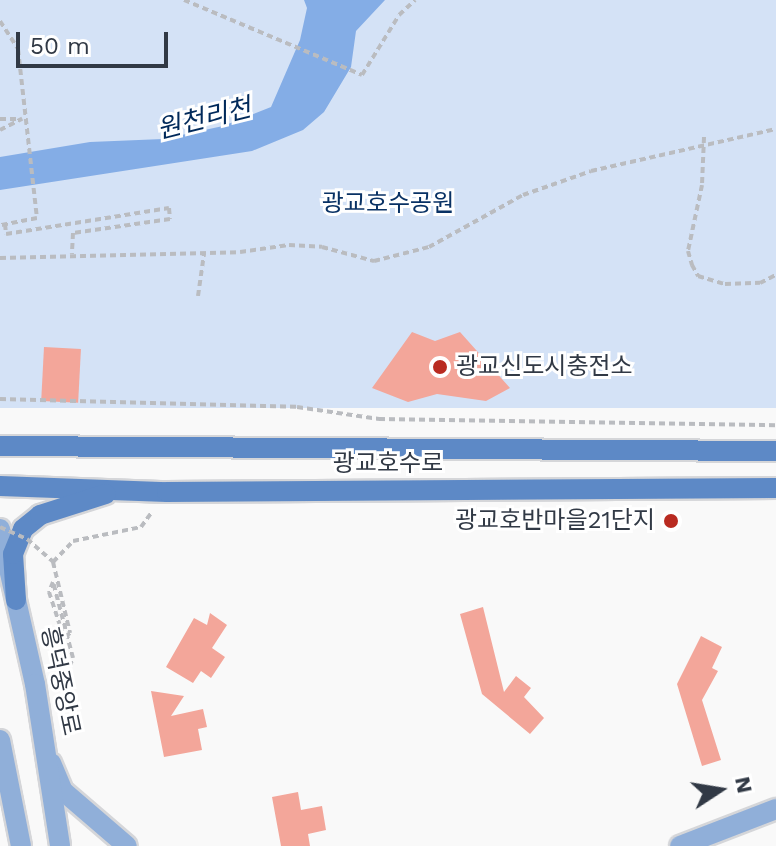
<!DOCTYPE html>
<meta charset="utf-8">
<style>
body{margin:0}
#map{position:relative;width:776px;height:846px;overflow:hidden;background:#f9f9f9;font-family:"Work Sans","Noto Sans KR",sans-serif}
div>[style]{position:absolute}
.green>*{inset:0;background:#d4e2f6;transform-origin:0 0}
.water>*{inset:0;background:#84ade6}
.building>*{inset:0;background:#f3a69a;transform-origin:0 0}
.path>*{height:4px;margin-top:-2px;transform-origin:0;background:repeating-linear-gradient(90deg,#babcc0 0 6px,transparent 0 10px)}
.roads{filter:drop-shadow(2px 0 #d5d6d9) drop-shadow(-2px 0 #d5d6d9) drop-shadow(0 2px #d5d6d9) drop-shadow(0 -2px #d5d6d9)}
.minor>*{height:20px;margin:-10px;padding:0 10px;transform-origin:10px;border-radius:10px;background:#90afd9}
.tertiary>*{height:20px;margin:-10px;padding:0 10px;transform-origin:10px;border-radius:10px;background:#90afd9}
.secondary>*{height:20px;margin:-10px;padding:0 10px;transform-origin:10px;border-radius:10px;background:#5d89c6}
.path-bridge>*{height:4px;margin-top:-2px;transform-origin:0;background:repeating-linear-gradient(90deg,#babcc0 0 6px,transparent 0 10px)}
.dots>*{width:22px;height:22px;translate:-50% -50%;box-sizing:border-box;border:4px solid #fff;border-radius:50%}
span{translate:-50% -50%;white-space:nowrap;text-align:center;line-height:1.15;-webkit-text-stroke:6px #fff;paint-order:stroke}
.park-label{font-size:24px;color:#083164}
.poi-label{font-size:24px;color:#313945}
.left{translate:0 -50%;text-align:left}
.right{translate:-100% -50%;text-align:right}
.street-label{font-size:24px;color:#313945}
.water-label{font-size:26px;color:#00295a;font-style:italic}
.north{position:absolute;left:680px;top:750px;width:80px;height:80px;-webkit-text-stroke:6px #fff;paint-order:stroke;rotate:78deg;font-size:22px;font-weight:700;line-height:32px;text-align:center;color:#313945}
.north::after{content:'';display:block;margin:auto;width:28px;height:36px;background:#313945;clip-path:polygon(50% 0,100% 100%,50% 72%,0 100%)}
.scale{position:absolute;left:16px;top:32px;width:152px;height:36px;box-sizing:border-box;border:4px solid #313945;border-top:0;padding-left:10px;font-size:24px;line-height:28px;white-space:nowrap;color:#313945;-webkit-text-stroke:6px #fff;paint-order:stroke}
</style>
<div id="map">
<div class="green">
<i style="left:0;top:0;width:776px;height:408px"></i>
</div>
<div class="water">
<i style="clip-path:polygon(304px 0,385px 0,356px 31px,351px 67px,324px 112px,303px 130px,252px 151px,0 190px,0 157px,90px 142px,163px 139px,223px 126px,271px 107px,300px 40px,307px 8px)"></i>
</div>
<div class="building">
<i style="clip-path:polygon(412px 332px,435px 341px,460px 332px,510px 388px,486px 401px,437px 394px,408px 402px,372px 388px)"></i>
<i style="left:44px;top:347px;width:37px;height:54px;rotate:3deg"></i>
<i style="clip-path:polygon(483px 607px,504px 692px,516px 676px,531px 688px,524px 697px,544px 718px,530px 734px,482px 694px,460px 614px)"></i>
<i style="clip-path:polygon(210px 613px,227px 625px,212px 648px,225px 657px,211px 678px,201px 671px,193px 683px,166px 667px,194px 618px,207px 625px)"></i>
<i style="clip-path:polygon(701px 636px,722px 647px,712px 668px,718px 671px,702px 700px,721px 760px,702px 766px,677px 684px)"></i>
<i style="clip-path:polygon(151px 691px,184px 696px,171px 716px,203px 709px,207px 727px,198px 729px,202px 750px,164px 757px)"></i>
<i style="clip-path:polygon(298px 792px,301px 810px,322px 806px,326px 830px,308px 834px,310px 846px,281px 846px,272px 797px)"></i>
</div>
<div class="path">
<i style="left:184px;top:0;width:193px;rotate:22.8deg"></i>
<i style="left:362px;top:75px;width:70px;rotate:-58.3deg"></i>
<i style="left:399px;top:15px;width:22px;rotate:-43deg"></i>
<i style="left:0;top:21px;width:33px;rotate:57deg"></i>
<i style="left:18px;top:49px;width:170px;rotate:83.6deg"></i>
<i style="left:37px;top:218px;width:38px;rotate:169deg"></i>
<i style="left:0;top:119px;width:16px"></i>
<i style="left:0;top:130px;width:25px;rotate:-27deg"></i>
<i style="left:704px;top:137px;width:48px;rotate:92.4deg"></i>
<i style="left:702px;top:185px;width:67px;rotate:102deg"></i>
<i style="left:688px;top:251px;width:15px;rotate:74deg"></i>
<i style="left:692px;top:265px;width:13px;rotate:61deg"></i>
<i style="left:698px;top:276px;width:28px;rotate:17deg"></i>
<i style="left:725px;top:284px;width:35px;rotate:-2deg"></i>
<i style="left:760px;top:283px;width:18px;rotate:-27deg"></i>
<i style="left:5px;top:224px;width:10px;rotate:84deg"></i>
<i style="left:6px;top:234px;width:165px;rotate:-9.1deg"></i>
<i style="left:169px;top:208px;width:11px;rotate:85deg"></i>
<i style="left:170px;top:219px;width:98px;rotate:171.8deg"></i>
<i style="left:73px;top:233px;width:21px;rotate:93deg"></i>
<i style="left:0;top:258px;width:240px;rotate:-1.4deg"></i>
<i style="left:240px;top:252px;width:49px;rotate:-8.1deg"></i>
<i style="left:289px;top:245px;width:33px;rotate:3deg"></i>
<i style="left:322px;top:247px;width:54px;rotate:15.1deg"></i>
<i style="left:374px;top:261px;width:57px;rotate:-14.3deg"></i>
<i style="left:429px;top:247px;width:107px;rotate:-29deg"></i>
<i style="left:523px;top:195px;width:72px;rotate:-19.4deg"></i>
<i style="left:591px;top:171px;width:190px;rotate:-12.8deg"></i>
<i style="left:198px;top:296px;width:42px;rotate:-81.9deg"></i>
<i style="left:0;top:399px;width:297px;rotate:1.5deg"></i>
<i style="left:297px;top:407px;width:83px;rotate:8.3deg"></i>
<i style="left:379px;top:419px;width:397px;rotate:0.9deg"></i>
<i style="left:53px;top:562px;width:29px;rotate:-46deg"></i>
<i style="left:73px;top:541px;width:69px;rotate:-11.6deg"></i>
<i style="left:141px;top:527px;width:19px;rotate:-54deg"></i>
<i style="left:53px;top:680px;width:14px;rotate:-17deg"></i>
<i style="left:66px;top:676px;width:19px;rotate:-69deg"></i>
<i style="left:73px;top:658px;width:79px;rotate:-104.7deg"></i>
<i style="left:53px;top:582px;width:11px;rotate:112deg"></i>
<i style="left:49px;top:592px;width:48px;rotate:71.9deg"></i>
</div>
<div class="roads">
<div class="minor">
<i style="left:51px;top:763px;width:30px;rotate:67deg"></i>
<i style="left:63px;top:791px;width:84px;rotate:40.7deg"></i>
<i style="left:680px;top:846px;width:103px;rotate:-21.1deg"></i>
</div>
<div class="tertiary">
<i style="left:0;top:529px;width:159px;rotate:77.3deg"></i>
<i style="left:35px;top:684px;width:164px;rotate:81.2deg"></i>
<i style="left:0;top:740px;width:108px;rotate:78.8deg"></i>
</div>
<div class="secondary">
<i style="left:0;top:446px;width:776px;rotate:0.37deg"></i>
<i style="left:0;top:486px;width:167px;rotate:2.1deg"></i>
<i style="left:167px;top:492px;width:609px;rotate:-0.38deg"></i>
<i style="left:16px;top:600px;width:46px;rotate:-93.7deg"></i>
<i style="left:13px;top:554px;width:27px;rotate:-68deg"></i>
<i style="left:23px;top:529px;width:22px;rotate:-39deg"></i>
<i style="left:40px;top:515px;width:69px;rotate:-17.7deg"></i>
</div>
</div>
<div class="path-bridge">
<i style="left:0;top:527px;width:30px;rotate:24deg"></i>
<i style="left:27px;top:539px;width:35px;rotate:41deg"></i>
<i style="left:53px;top:562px;width:73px;rotate:76.5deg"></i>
<i style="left:70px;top:633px;width:8px;rotate:140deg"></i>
</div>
<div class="dots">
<i style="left:440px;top:367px;background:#b92b21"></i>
<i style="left:671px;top:521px;background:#b92b21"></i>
</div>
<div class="park-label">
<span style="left:388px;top:204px">광교호수공원</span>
</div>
<div class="poi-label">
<span class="left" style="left:456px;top:367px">광교신도시충전소</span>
<span class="right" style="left:655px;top:521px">광교호반마을21단지</span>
</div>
<div class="street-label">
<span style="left:388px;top:464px">광교호수로</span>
<span style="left:60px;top:681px;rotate:78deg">흥덕중앙로</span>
</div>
<div class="water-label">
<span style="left:204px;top:119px;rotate:-14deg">원천리천</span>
</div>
<div class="north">N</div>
<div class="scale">50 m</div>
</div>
